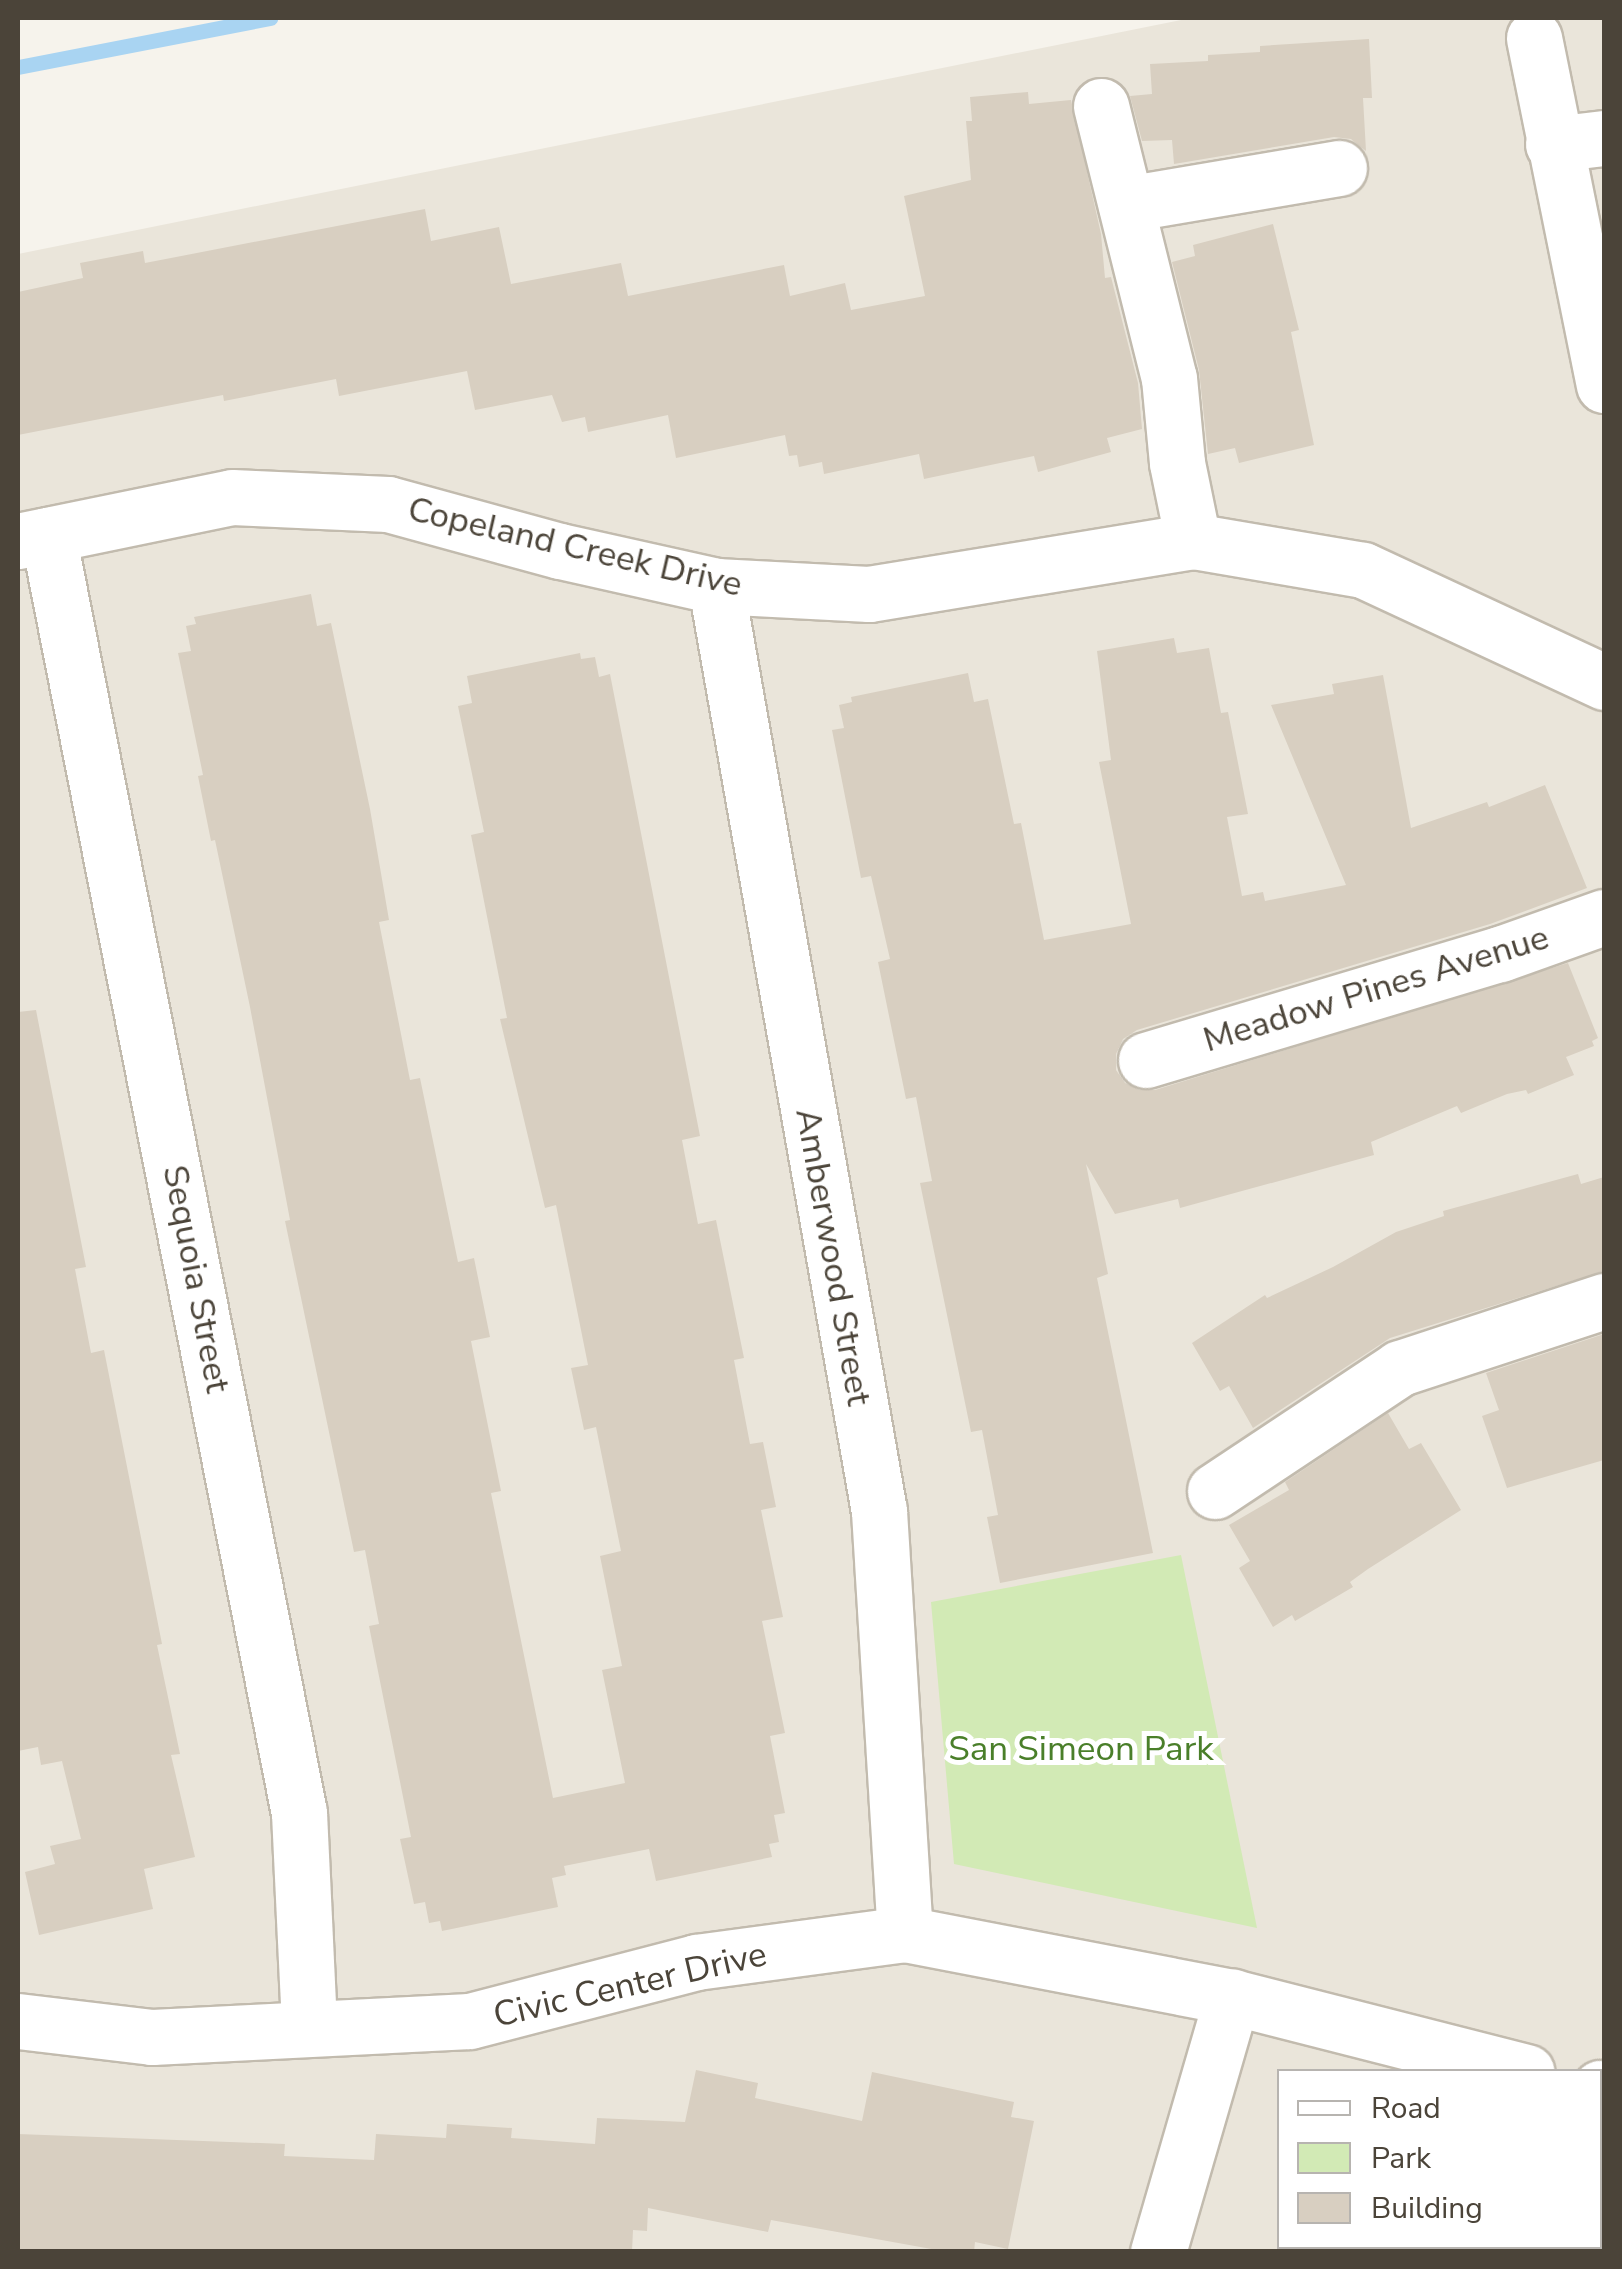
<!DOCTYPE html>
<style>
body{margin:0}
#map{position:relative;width:1622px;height:2269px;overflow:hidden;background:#f6f3ec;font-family:"Nunito Sans",sans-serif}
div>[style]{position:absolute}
.residential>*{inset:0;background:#eae5da}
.green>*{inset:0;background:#d2eab5}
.stream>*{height:15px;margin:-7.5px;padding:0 7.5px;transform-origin:7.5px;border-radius:7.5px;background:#a9d4f2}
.building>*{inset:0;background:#d8cfc1}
.roads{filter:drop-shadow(2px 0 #c2bbae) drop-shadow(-2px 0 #c2bbae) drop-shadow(0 2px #c2bbae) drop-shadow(0 -2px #c2bbae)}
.street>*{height:55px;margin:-27.5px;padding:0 27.5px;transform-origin:27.5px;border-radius:27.5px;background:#fff}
span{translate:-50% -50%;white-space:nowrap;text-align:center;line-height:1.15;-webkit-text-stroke:10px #fff;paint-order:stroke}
.street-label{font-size:35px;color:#4b4439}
.park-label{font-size:35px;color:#4a7f2a}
.frame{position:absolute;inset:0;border:20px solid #4b4439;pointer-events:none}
.legend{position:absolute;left:1277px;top:2069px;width:325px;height:180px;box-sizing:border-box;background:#fff;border:2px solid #b7b4b0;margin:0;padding:12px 18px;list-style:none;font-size:30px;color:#4b4439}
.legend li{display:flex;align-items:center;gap:20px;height:50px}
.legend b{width:50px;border:2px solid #b7b4b0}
</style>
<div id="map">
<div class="residential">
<i style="clip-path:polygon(evenodd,1191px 18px,1604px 18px,1604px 2251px,18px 2252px,18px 254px,1191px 18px,1280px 2072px,1600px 2072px,1600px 2246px,1280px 2246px,1280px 2072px)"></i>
</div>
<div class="green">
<i style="clip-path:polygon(1181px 1555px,1257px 1928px,954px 1864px,931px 1602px)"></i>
</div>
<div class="stream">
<i style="left:18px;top:67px;width:257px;rotate:-11deg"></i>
</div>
<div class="building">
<i style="clip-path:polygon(1369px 39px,1372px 98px,1363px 98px,1366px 151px,1351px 139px,1334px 137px,1174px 164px,1172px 140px,1142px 141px,1130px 96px,1152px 94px,1150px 64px,1208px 61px,1208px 55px,1260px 52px,1260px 46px)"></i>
<i style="clip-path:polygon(1028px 92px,1029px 104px,1071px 100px,1101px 234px,1105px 278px,1111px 277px,1138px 383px,1142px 429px,1107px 438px,1111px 452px,1038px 472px,1034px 456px,924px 479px,919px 454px,824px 474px,822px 462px,799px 467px,797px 455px,789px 456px,785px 435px,676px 458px,668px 415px,588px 432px,585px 417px,562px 422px,552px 395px,475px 410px,467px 371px,339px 396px,336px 379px,224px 401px,223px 395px,18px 435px,18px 292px,83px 278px,80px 263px,143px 251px,145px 263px,425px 209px,431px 241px,499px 227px,511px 284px,621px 263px,628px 296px,784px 265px,790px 296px,845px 283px,851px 310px,925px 296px,904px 196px,971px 180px,966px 121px,972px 121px,970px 97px)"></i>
<i style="clip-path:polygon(1273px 224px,1299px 330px,1291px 332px,1314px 445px,1239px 463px,1235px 448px,1208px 454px,1199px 370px,1172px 262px,1195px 256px,1193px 245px)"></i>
<i style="clip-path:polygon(311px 594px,317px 626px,331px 623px,370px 809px,389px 920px,379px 922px,410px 1080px,420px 1078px,458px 1262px,474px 1258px,490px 1337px,471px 1341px,501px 1491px,491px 1493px,553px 1798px,625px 1783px,602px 1670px,622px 1666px,600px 1556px,621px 1551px,596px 1427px,584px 1430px,571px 1368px,588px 1365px,556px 1205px,545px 1208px,500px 1019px,507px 1018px,471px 835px,484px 832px,458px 706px,472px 703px,467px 676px,580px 653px,581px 659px,595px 657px,599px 677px,610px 674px,700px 1136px,682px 1140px,698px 1224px,716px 1220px,744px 1358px,734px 1360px,750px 1444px,763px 1442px,776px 1507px,761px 1510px,783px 1617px,762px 1621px,785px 1733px,770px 1736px,785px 1813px,774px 1815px,779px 1842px,769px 1844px,772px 1857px,656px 1881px,649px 1849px,564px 1866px,566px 1875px,552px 1878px,558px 1907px,442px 1931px,440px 1921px,429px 1923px,425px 1902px,414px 1904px,400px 1839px,411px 1837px,369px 1626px,379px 1624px,365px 1550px,354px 1552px,285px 1221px,290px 1220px,250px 1007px,215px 840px,211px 841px,198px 776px,203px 775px,178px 653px,191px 651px,186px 626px,196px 624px,194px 617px)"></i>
<i style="clip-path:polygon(1174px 638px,1177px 653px,1209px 648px,1221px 713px,1228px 712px,1248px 814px,1227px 817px,1242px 896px,1263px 892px,1265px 901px,1346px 885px,1271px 705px,1334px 694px,1332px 684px,1383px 675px,1411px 828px,1487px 802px,1489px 807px,1545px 785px,1587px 888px,1490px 924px,1137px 1030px,1123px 1039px,1116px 1054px,1116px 1070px,1125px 1083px,1140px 1090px,1155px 1090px,1568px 963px,1598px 1038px,1592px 1041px,1594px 1046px,1566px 1057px,1574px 1075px,1528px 1094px,1526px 1090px,1507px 1094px,1461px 1113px,1457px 1106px,1371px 1142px,1374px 1155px,1180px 1208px,1178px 1199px,1115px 1214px,1086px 1164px,1108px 1274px,1097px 1278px,1153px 1553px,1000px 1583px,987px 1517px,998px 1515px,982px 1430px,971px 1432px,920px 1183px,932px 1181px,916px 1097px,906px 1099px,878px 962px,890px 959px,871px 876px,861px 878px,832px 730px,844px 728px,839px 705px,852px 702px,851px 697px,968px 673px,974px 702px,988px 699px,1014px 824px,1021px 823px,1044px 940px,1131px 924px,1099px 762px,1111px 760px,1097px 651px)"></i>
<i style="clip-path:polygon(36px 1010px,86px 1267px,75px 1269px,91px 1353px,104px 1350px,162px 1644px,157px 1645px,180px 1754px,171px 1755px,195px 1857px,144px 1869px,153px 1909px,39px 1935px,25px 1872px,55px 1864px,50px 1846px,81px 1839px,62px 1761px,41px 1765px,38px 1747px,18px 1751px,18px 1012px)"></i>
<i style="clip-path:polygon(1578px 1174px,1581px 1184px,1604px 1177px,1604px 1271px,1390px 1338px,1253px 1428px,1229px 1386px,1220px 1391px,1192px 1343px,1265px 1295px,1267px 1298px,1333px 1267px,1396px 1232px,1444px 1216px,1443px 1211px)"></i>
<i style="clip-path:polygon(1604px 1334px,1604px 1460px,1507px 1488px,1482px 1416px,1499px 1410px,1486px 1373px)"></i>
<i style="clip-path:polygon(1388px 1413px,1409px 1449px,1421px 1443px,1461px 1510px,1368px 1569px,1350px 1582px,1353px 1587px,1295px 1621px,1292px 1615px,1273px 1627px,1239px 1568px,1250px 1561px,1229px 1525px,1289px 1490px,1285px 1482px)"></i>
<i style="clip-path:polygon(696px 2070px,758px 2083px,755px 2098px,862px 2121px,872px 2072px,1014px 2102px,1011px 2117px,1034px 2121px,1008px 2249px,975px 2242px,974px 2252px,948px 2252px,771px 2220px,768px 2232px,648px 2208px,647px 2231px,633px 2230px,632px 2252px,18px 2252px,18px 2134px,285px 2144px,284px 2156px,374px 2160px,376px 2134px,446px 2138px,447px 2124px,512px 2128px,511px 2138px,595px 2144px,597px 2118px,685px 2122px)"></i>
</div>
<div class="roads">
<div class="street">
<i style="left:1534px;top:38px;width:354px;rotate:78.6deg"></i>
<i style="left:1101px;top:106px;width:280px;rotate:76deg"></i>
<i style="left:1169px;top:378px;width:85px;rotate:84.6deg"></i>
<i style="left:1177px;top:463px;width:80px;rotate:78.4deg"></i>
<i style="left:1553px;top:144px;width:51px;rotate:-6.7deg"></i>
<i style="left:1126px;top:204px;width:216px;rotate:-9.6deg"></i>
<i style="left:48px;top:535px;width:1302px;rotate:78.89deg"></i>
<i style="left:299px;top:1813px;width:214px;rotate:87.3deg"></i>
<i style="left:18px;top:541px;width:218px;rotate:-11.6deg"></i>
<i style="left:232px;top:497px;width:156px;rotate:2.6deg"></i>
<i style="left:388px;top:504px;width:178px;rotate:15.3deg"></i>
<i style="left:560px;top:551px;width:160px;rotate:12.6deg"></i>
<i style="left:716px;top:586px;width:153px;rotate:3deg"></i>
<i style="left:869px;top:594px;width:328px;rotate:-9.3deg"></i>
<i style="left:1193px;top:541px;width:172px;rotate:9.7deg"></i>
<i style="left:1363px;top:570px;width:266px;rotate:24.9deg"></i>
<i style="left:716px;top:586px;width:939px;rotate:80.01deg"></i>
<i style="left:879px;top:1511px;width:424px;rotate:86.5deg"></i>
<i style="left:1146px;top:1060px;width:370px;rotate:-16.7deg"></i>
<i style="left:1500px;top:954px;width:110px;rotate:-19.6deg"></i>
<i style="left:1215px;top:1491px;width:222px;rotate:-33.6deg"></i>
<i style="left:1400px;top:1368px;width:215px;rotate:-18.2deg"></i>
<i style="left:18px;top:2021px;width:135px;rotate:6.8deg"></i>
<i style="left:152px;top:2037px;width:318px;rotate:-2.9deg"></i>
<i style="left:470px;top:2021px;width:234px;rotate:-14.6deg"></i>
<i style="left:696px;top:1962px;width:211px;rotate:-7.6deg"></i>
<i style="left:905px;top:1934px;width:333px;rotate:10.9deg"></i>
<i style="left:1232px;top:1997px;width:304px;rotate:14.3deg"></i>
<i style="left:1600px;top:2088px;width:4px;rotate:27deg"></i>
<i style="left:1158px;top:2252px;width:266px;rotate:-73.8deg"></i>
<i style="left:1469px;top:2252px;width:6px;rotate:-72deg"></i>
</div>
</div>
<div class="street-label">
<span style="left:575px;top:547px;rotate:13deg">Copeland Creek Drive</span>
<span style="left:1376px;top:989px;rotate:-17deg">Meadow Pines Avenue</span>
<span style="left:833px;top:1257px;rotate:80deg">Amberwood Street</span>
<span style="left:196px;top:1279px;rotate:79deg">Sequoia Street</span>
<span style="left:630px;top:1985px;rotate:-13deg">Civic Center Drive</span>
</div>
<div class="park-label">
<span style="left:1081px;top:1749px">San Simeon Park</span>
</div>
<div class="frame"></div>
<ul class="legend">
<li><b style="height:12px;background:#fff"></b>Road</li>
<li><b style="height:28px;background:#d2eab5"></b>Park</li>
<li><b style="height:28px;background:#d8cfc1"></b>Building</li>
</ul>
</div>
